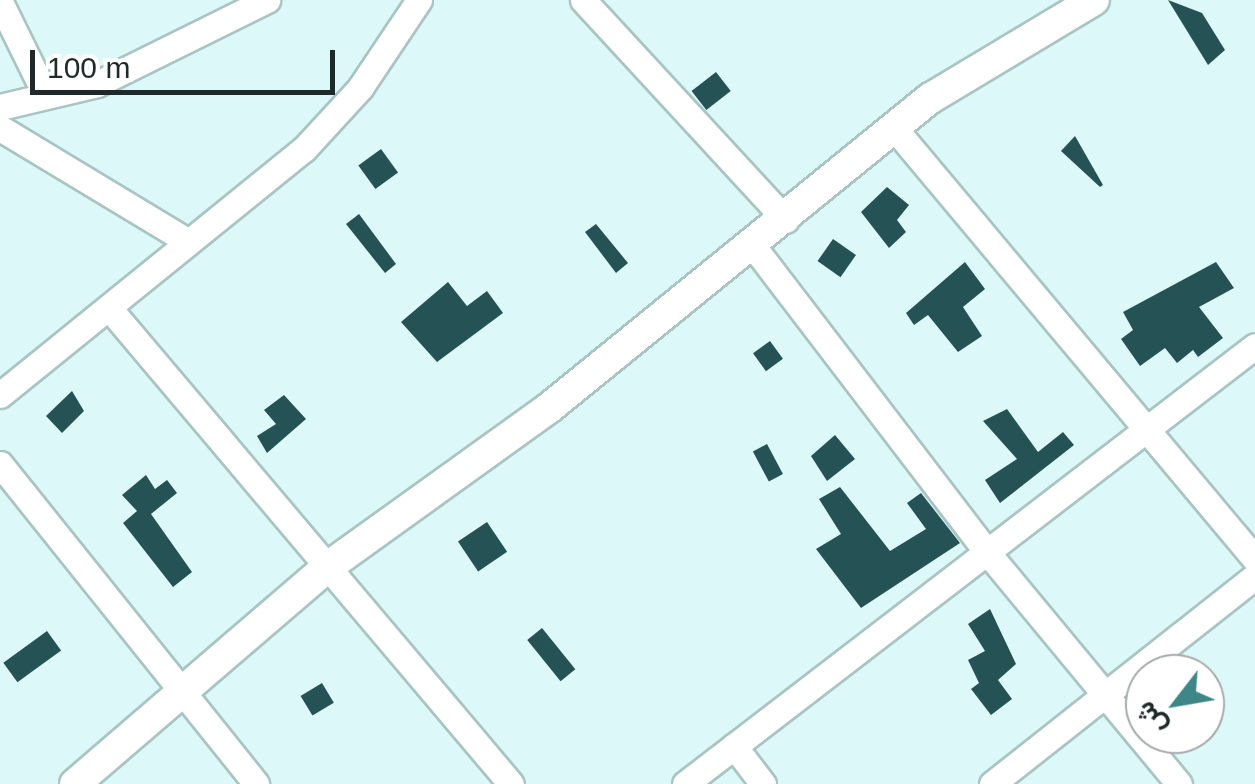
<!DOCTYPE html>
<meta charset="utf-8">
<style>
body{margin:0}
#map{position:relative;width:1255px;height:784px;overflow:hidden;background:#ddf8f8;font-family:Arial,Vazirmatn,sans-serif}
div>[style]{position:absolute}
.building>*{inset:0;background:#255355;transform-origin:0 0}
.roads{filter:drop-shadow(2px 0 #aac4c4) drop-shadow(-2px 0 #aac4c4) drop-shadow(0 2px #aac4c4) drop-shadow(0 -2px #aac4c4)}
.minor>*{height:25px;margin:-12.5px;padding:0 12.5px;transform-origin:12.5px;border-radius:12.5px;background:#fff}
.tertiary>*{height:30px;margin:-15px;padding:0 15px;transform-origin:15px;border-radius:15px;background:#fff}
span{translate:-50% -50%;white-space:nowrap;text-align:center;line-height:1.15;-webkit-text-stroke:10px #fff;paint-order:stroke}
.north{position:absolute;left:1125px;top:654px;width:100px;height:100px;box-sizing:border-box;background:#fff;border:2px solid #a5a9a9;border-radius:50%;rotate:239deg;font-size:28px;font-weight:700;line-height:40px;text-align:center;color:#1f2929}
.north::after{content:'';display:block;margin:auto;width:35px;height:45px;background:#3e8688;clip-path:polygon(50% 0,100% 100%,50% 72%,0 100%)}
.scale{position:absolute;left:30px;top:50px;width:305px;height:45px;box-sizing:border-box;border:5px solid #1f2929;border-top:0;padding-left:12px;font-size:30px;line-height:35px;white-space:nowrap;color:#1f2929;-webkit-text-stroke:8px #fff;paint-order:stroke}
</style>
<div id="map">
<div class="building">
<i style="clip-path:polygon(1168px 0,1202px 13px,1225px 50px,1208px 65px)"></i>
<i style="left:716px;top:72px;width:24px;height:31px;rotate:52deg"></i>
<i style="clip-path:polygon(1075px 136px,1103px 185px,1100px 187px,1061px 151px)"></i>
<i style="left:381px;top:149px;width:29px;height:28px;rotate:54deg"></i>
<i style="clip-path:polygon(887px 187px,909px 205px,897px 220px,906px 232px,889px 248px,861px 212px)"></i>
<i style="clip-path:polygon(359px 214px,396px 264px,385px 273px,346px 224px)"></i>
<i style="clip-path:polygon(596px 224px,628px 263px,616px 273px,585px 232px)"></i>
<i style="left:833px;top:239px;width:28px;height:27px;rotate:35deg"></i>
<i style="clip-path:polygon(965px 262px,985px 289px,963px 307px,982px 336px,958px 352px,928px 315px,914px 325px,906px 313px)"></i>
<i style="clip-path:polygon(1216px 262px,1234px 288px,1199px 307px,1223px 338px,1198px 357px,1193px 350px,1177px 363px,1165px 348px,1140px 366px,1121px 339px,1133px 330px,1123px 312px)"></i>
<i style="clip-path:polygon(448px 282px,467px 306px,487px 291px,503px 313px,437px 362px,401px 322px)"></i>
<i style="left:770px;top:341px;width:22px;height:21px;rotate:54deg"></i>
<i style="clip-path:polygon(72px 391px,84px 411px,62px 433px,46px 416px)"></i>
<i style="clip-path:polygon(284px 395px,306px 419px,267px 453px,257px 436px,276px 424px,264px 410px)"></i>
<i style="clip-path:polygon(1007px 409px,1038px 452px,1063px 432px,1074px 445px,1000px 503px,985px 480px,1017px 459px,983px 421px)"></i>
<i style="clip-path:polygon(835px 435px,855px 459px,827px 481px,811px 456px)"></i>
<i style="left:767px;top:444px;width:34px;height:16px;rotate:62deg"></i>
<i style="clip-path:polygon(146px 475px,155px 489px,167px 480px,177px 493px,151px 514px,192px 572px,173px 587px,123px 523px,137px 511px,122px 495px)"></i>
<i style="clip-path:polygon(840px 487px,890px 551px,926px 529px,907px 503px,921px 493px,960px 543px,861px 608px,816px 549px,841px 534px,819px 499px)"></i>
<i style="left:487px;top:522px;width:36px;height:35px;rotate:56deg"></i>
<i style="clip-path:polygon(990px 609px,1016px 664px,998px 680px,1012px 699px,991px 715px,971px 689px,979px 683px,968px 660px,985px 651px,968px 624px)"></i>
<i style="left:542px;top:628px;width:53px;height:19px;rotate:51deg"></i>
<i style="left:47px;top:631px;width:24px;height:54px;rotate:54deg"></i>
<i style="left:322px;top:683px;width:23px;height:25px;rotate:59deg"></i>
</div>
<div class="roads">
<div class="minor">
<i style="left:583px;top:0;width:299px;rotate:47.3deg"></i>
<i style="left:0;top:2px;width:102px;rotate:63.9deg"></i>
<i style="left:0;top:107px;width:100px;rotate:-13.3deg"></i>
<i style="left:97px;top:84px;width:190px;rotate:-26.3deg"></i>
<i style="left:0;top:128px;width:217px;rotate:31.1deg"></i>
<i style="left:895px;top:129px;width:561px;rotate:50.06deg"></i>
<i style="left:753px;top:246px;width:385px;rotate:52.6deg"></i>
<i style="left:987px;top:552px;width:301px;rotate:50.4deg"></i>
<i style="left:109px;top:308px;width:623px;rotate:49.82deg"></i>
<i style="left:0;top:395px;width:391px;rotate:-39deg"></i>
<i style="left:304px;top:149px;width:83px;rotate:-47.4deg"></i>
<i style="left:360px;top:88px;width:106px;rotate:-56.2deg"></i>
<i style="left:0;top:464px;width:410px;rotate:51.3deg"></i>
<i style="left:734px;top:746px;width:48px;rotate:52.7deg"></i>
<i style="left:685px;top:784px;width:719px;rotate:-37.54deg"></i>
<i style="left:992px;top:784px;width:335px;rotate:-38.3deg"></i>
</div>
<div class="tertiary">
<i style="left:75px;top:784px;width:330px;rotate:-40.7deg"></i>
<i style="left:325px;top:569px;width:276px;rotate:-35.7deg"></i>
<i style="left:549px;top:408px;width:492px;rotate:-39.1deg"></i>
<i style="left:931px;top:98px;width:190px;rotate:-31deg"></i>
</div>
</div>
<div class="north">ش</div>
<div class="scale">100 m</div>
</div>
